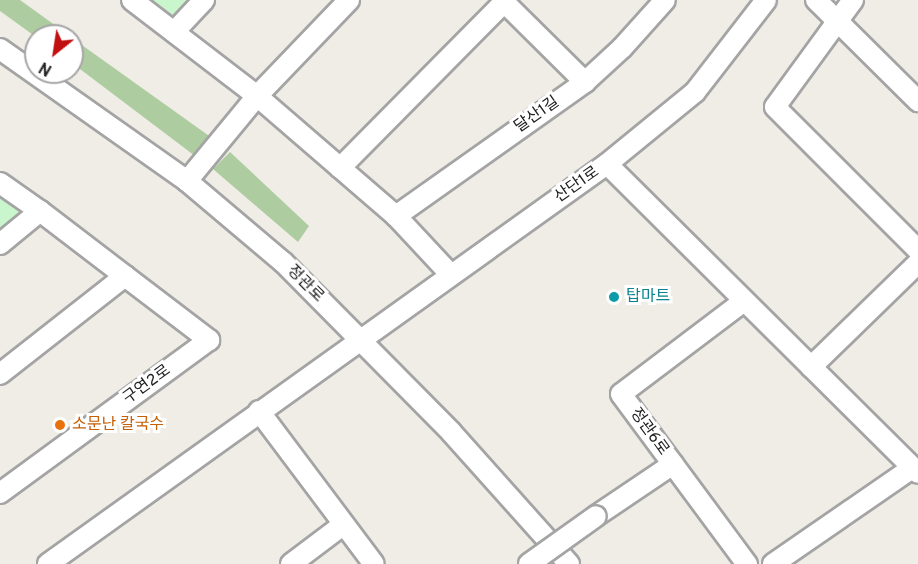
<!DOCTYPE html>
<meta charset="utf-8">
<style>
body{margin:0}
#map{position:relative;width:918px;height:564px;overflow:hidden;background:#f0ede7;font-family:Overpass,"Noto Sans KR",sans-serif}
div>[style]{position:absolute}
.forest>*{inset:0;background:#adcc9f}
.park>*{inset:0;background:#c9f6cc}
.roads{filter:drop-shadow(2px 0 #a4a4a4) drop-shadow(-2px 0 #a4a4a4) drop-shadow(0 2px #a4a4a4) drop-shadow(0 -2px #a4a4a4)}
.minor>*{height:20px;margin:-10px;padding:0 10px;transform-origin:10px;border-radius:10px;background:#fff}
.bridges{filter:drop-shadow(2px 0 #a4a4a4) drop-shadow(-2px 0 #a4a4a4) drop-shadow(0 2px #a4a4a4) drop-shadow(0 -2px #a4a4a4)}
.minor-bridge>*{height:20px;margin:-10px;padding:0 10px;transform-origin:10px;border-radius:10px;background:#fff}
.dots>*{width:16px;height:16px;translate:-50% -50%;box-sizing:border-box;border:3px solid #fff;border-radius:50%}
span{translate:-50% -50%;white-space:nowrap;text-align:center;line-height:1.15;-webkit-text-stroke:6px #fff;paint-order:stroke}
.street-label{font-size:16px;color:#202020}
.culture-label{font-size:16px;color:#0d838f}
.left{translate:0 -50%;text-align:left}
.food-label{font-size:16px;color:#c56008}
.north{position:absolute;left:24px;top:24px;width:60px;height:60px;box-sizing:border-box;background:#fff;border:2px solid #a6a6a6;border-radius:50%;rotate:210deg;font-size:16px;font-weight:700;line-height:24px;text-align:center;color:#202020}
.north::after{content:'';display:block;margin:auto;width:21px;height:27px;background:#c20f10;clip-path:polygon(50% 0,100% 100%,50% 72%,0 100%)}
</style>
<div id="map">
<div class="forest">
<i style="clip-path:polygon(0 0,20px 0,70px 36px,36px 37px,0 11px)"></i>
<i style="clip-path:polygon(72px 38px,219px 143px,203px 162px,72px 63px)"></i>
<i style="clip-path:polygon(230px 152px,309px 226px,298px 242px,213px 169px)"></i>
</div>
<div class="park">
<i style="clip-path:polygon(142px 0,197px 0,179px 18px)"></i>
<i style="clip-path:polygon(0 187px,20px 201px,18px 219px,0 233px)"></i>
</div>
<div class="roads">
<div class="minor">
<i style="left:132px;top:0;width:158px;rotate:37.5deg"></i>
<i style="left:257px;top:96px;width:184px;rotate:40.8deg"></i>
<i style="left:396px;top:216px;width:79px;rotate:47deg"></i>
<i style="left:502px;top:0;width:117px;rotate:44.7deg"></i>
<i style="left:816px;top:0;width:144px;rotate:44.7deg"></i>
<i style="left:853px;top:0;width:132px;rotate:126.1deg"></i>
<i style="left:775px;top:107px;width:202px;rotate:45deg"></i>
<i style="left:174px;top:32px;width:44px;rotate:-46.8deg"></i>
<i style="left:0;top:49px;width:229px;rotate:35.2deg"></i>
<i style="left:187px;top:181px;width:126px;rotate:40.2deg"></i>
<i style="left:283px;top:262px;width:239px;rotate:45.3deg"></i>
<i style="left:451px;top:432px;width:177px;rotate:48.2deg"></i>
<i style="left:607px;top:164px;width:438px;rotate:44.8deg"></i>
<i style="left:340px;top:168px;width:236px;rotate:-45.3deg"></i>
<i style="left:187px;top:181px;width:110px;rotate:-50.5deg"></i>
<i style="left:257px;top:96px;width:133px;rotate:-46.2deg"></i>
<i style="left:0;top:183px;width:49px;rotate:35deg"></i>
<i style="left:396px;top:216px;width:232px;rotate:-35.3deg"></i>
<i style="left:585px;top:82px;width:50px;rotate:-42.6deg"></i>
<i style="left:622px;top:48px;width:64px;rotate:-48.1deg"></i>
<i style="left:0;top:244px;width:52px;rotate:-39.5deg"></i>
<i style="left:40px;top:211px;width:107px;rotate:37.4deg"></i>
<i style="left:744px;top:301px;width:154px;rotate:142.9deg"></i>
<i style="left:621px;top:394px;width:212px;rotate:53.5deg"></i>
<i style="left:811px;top:367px;width:149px;rotate:-44.2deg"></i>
<i style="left:0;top:374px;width:159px;rotate:-38.1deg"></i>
<i style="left:125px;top:276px;width:106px;rotate:37.3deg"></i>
<i style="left:209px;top:340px;width:259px;rotate:143.8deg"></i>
<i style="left:259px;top:411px;width:191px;rotate:53.1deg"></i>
<i style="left:596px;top:516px;width:93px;rotate:-34deg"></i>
<i style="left:48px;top:564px;width:687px;rotate:-35.59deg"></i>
<i style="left:607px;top:164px;width:114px;rotate:-39.3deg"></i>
<i style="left:695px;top:92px;width:116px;rotate:-52.3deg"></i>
<i style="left:291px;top:564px;width:66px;rotate:-37deg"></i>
<i style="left:773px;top:564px;width:169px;rotate:-34.6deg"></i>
</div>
</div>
<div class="bridges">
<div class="minor-bridge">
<i style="left:529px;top:564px;width:82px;rotate:-35.6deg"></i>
</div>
</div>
<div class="dots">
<i style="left:614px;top:297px;background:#0f9aa8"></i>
<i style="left:60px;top:425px;background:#e8710a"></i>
</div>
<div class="street-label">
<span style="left:537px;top:115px;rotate:-35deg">달산1길</span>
<span style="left:577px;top:185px;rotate:-35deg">산단1로</span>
<span style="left:305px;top:284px;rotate:45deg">정관로</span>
<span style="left:147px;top:385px;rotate:-36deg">구연2로</span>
<span style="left:649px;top:432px;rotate:54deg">정관6로</span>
</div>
<div class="culture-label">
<span class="left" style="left:626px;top:297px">탑마트</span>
</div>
<div class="food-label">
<span class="left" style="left:72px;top:425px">소문난 칼국수</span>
</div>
<div class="north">N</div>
</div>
